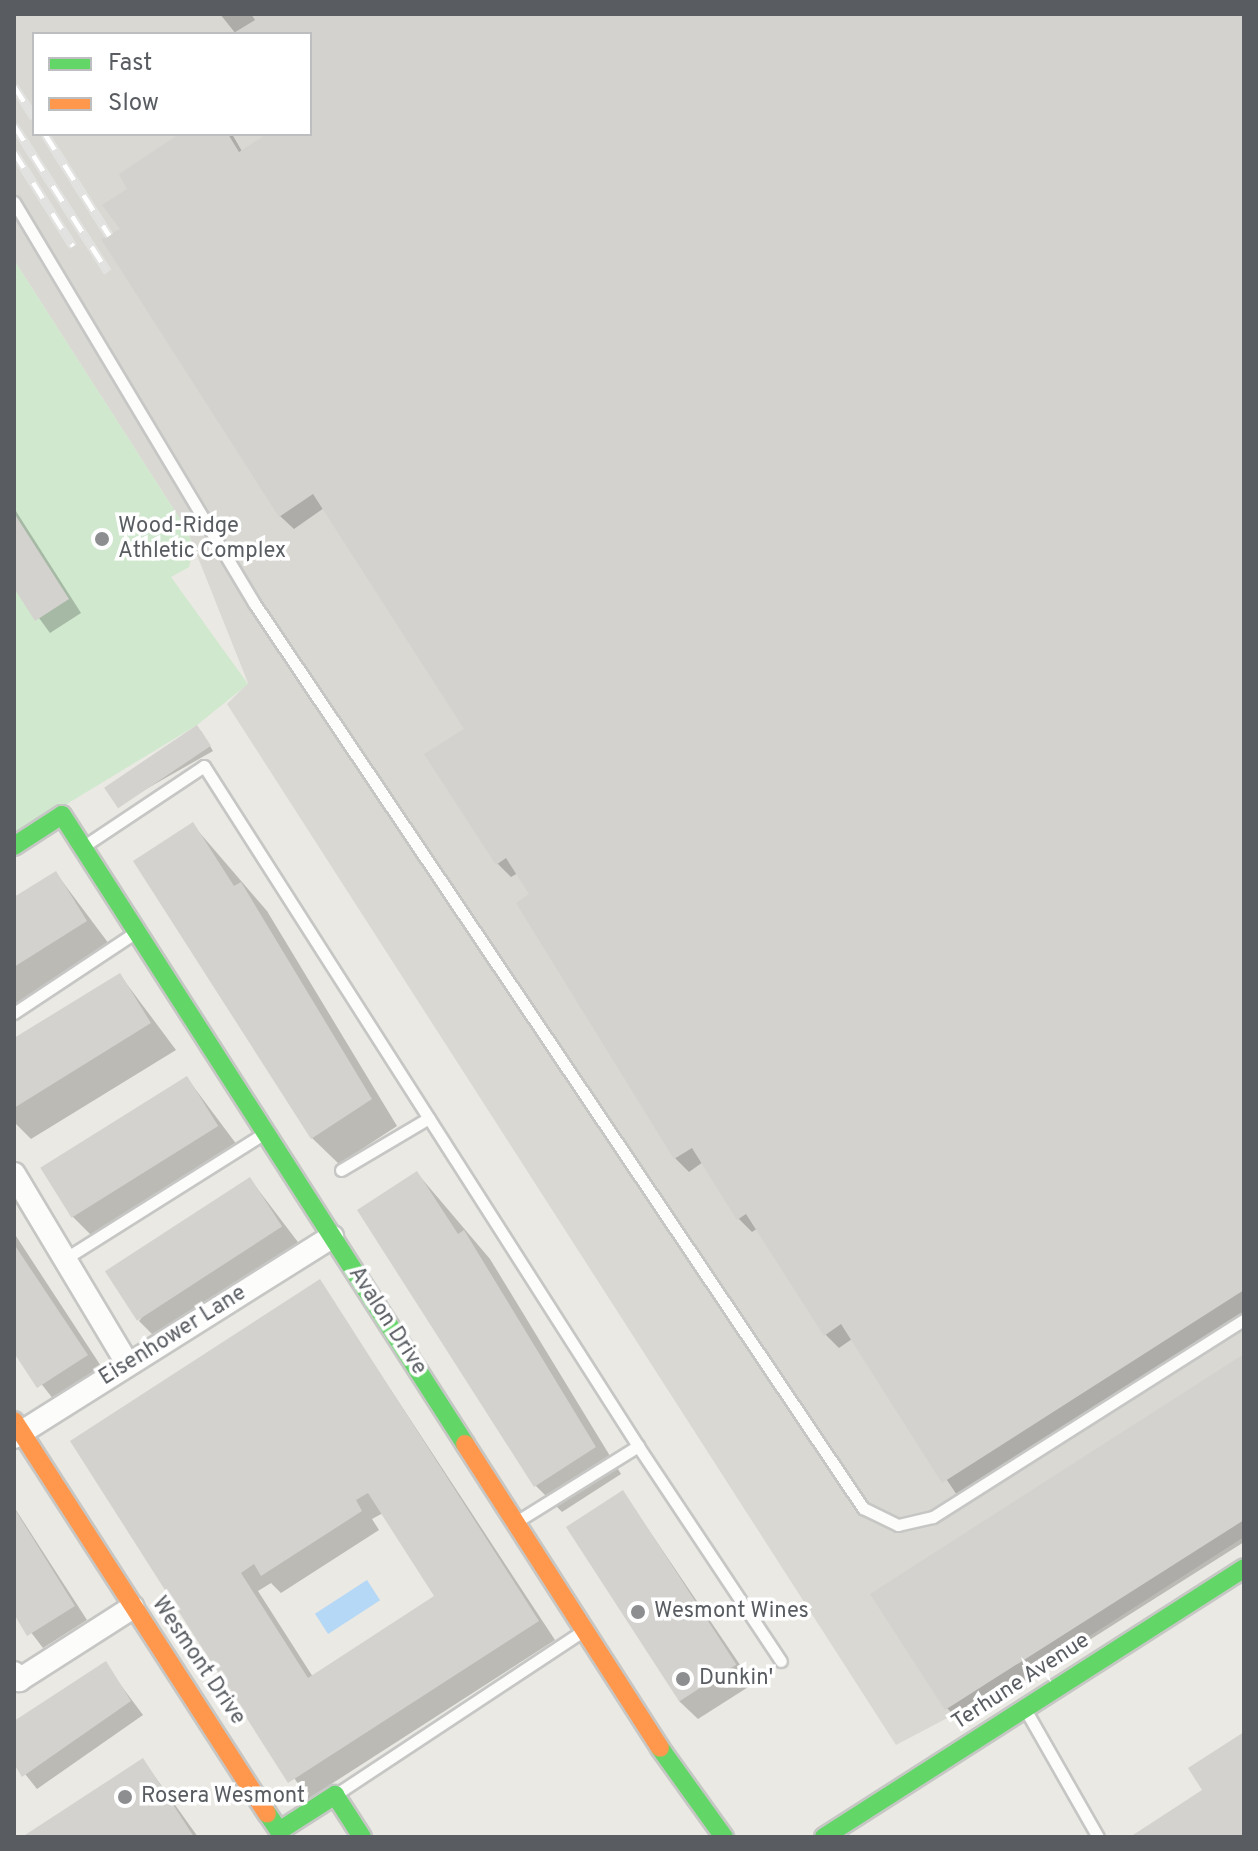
<!DOCTYPE html>
<style>
body{margin:0}
#map{position:relative;width:1258px;height:1851px;overflow:hidden;background:#eae9e3;font-family:Overpass,sans-serif}
div>[style]{position:absolute}
.industrial>*{inset:0;background:#d9d8d3}
.green>*{inset:0;background:#d0e8ce}
.water>*{inset:0;background:#b5d8f7;transform-origin:0 0}
.shadow>*{inset:0;background:#0003}
.building>*{inset:0;background:#d3d2ce;transform-origin:0 0}
.roads{filter:drop-shadow(2px 0 #c6c7c5) drop-shadow(-2px 0 #c6c7c5) drop-shadow(0 2px #c6c7c5) drop-shadow(0 -2px #c6c7c5)}
.lane>*{height:11px;margin:-5.5px;padding:0 5.5px;transform-origin:5.5px;border-radius:5.5px;background:#fcfcfb}
.street>*{height:22px;margin:-11px;padding:0 11px;transform-origin:11px;border-radius:11px;background:#fcfcfb}
.fast>*{height:18px;margin:-9px;padding:0 9px;transform-origin:9px;border-radius:9px;background:#63d668}
.slow>*{height:18px;margin:-9px;padding:0 9px;transform-origin:9px;border-radius:9px;background:#ff974d}
.rail>*{height:9px;margin-top:-4.5px;transform-origin:0;background:repeating-linear-gradient(90deg,#fff 0 18px,#e2e2e1 0 36px);box-sizing:border-box;border-block:2px solid #e2e2e1}
.dots>*{width:22px;height:22px;translate:-50% -50%;box-sizing:border-box;border:4px solid #fff;border-radius:50%}
span{translate:-50% -50%;white-space:nowrap;text-align:center;line-height:1.15;-webkit-text-stroke:7px #fff;paint-order:stroke}
.poi-label{font-size:22px;color:#595d62}
.left{translate:0 -50%;text-align:left}
.street-label{font-size:22px;color:#595d62}
.frame{position:absolute;inset:0;border:16px solid #595d62;pointer-events:none}
.legend{position:absolute;left:32px;top:32px;width:280px;height:104px;box-sizing:border-box;background:#fff;border:2px solid #bdbec0;margin:0;padding:10px 14px;list-style:none;font-size:24px;color:#595d62}
.legend li{display:flex;align-items:center;gap:16px;height:40px}
.legend b{width:40px;border:2px solid #bdbec0}
</style>
<div id="map">
<div class="industrial">
<i style="clip-path:polygon(evenodd,14px 14px,1244px 14px,1244px 1537px,1029px 1675px,896px 1745px,227px 704px,248px 683px,187px 530px,14px 260px,14px 14px,34px 34px,310px 34px,310px 134px,34px 134px,34px 34px)"></i>
</div>
<div class="green">
<i style="clip-path:polygon(14px 260px,187px 530px,194px 549px,189px 567px,171px 577px,248px 684px,197px 725px,14px 836px)"></i>
</div>
<div class="water">
<i style="left:367px;top:1580px;width:24px;height:62px;rotate:57deg"></i>
</div>
<div class="shadow">
<i style="clip-path:polygon(220px 14px,1244px 14px,1244px 1312px,957px 1495px,852px 1339px,839px 1348px,826px 1335px,758px 1228px,752px 1232px,739px 1219px,703px 1162px,689px 1172px,675px 1158px,531px 894px,518px 873px,511px 877px,497px 863px,467px 729px,324px 508px,294px 529px,280px 516px,122px 230px,130px 190px,182px 134px,232px 134px,243px 153px,271px 134px,310px 134px,310px 34px,236px 34px)"></i>
<i style="clip-path:polygon(14px 508px,81px 613px,50px 633px,14px 584px)"></i>
<i style="clip-path:polygon(201px 731px,213px 751px,118px 805px)"></i>
<i style="clip-path:polygon(193px 825px,267px 911px,397px 1126px,339px 1164px,312px 1138px)"></i>
<i style="clip-path:polygon(56px 873px,112px 948px,14px 1009px,14px 899px)"></i>
<i style="clip-path:polygon(120px 975px,176px 1050px,31px 1139px,14px 1122px,14px 1040px)"></i>
<i style="clip-path:polygon(187px 1078px,243px 1153px,99px 1243px,72px 1216px)"></i>
<i style="clip-path:polygon(417px 1173px,490px 1259px,621px 1474px,562px 1512px,536px 1486px)"></i>
<i style="clip-path:polygon(250px 1179px,307px 1254px,165px 1347px,139px 1321px)"></i>
<i style="clip-path:polygon(14px 1233px,112px 1383px,65px 1414px,14px 1349px)"></i>
<i style="clip-path:polygon(evenodd,320px 1282px,555px 1640px,308px 1799px,73px 1441px,320px 1282px,383px 1513px,437px 1597px,313px 1677px,258px 1591px,271px 1583px,281px 1593px,379px 1530px,372px 1519px,383px 1513px)"></i>
<i style="clip-path:polygon(1244px 1357px,1244px 1542px,960px 1722px,947px 1708px)"></i>
<i style="clip-path:polygon(623px 1492px,753px 1684px,698px 1719px,679px 1701px)"></i>
<i style="clip-path:polygon(14px 1507px,87px 1620px,43px 1648px,14px 1610px)"></i>
<i style="clip-path:polygon(105px 1664px,143px 1715px,37px 1789px,14px 1760px,14px 1726px)"></i>
<i style="clip-path:polygon(143px 1760px,198px 1837px,28px 1837px)"></i>
</div>
<div class="building">
<i style="clip-path:polygon(251px 14px,1244px 14px,1244px 1290px,942px 1483px,841px 1324px,824px 1336px,746px 1214px,737px 1220px,692px 1148px,674px 1159px,516px 903px,529px 894px,506px 858px,496px 865px,424px 754px,464px 729px,313px 494px,279px 517px,101px 239px,120px 229px,102px 205px,127px 189px,119px 174px,179px 134px,228px 134px,239px 152px,267px 134px,310px 134px,310px 34px,232px 34px,255px 20px)"></i>
<i style="clip-path:polygon(14px 513px,69px 599px,35px 621px,14px 588px)"></i>
<i style="left:197px;top:725px;width:25px;height:112px;rotate:56deg"></i>
<i style="clip-path:polygon(193px 822px,234px 886px,241px 882px,372px 1099px,311px 1139px,133px 861px)"></i>
<i style="clip-path:polygon(56px 871px,87px 921px,14px 967px,14px 897px)"></i>
<i style="clip-path:polygon(120px 973px,151px 1023px,14px 1108px,14px 1038px)"></i>
<i style="left:187px;top:1076px;width:59px;height:173px;rotate:58deg"></i>
<i style="clip-path:polygon(417px 1171px,458px 1234px,464px 1230px,596px 1447px,534px 1487px,357px 1210px)"></i>
<i style="left:250px;top:1177px;width:59px;height:173px;rotate:57deg"></i>
<i style="clip-path:polygon(14px 1244px,88px 1355px,37px 1388px,14px 1353px)"></i>
<i style="clip-path:polygon(evenodd,320px 1279px,539px 1621px,288px 1783px,70px 1441px,320px 1279px,368px 1493px,434px 1596px,308px 1678px,241px 1573px,254px 1564px,261px 1576px,362px 1511px,356px 1500px,368px 1493px)"></i>
<i style="clip-path:polygon(1244px 1354px,1244px 1520px,945px 1710px,870px 1594px)"></i>
<i style="left:623px;top:1490px;width:208px;height:68px;rotate:57deg"></i>
<i style="clip-path:polygon(14px 1508px,75px 1606px,27px 1636px,14px 1614px)"></i>
<i style="clip-path:polygon(106px 1661px,131px 1701px,22px 1777px,14px 1764px,14px 1721px)"></i>
<i style="clip-path:polygon(1244px 1732px,1244px 1837px,1130px 1837px,1202px 1790px,1188px 1768px)"></i>
<i style="clip-path:polygon(143px 1758px,194px 1837px,22px 1837px)"></i>
</div>
<div class="roads">
<div class="lane">
<i style="left:14px;top:202px;width:467px;rotate:59.1deg"></i>
<i style="left:254px;top:603px;width:1091px;rotate:56.06deg"></i>
<i style="left:863px;top:1508px;width:39px;rotate:26deg"></i>
<i style="left:898px;top:1525px;width:36px;rotate:-13deg"></i>
<i style="left:933px;top:1517px;width:368px;rotate:-32.4deg"></i>
<i style="left:84px;top:846px;width:144px;rotate:-33.7deg"></i>
<i style="left:204px;top:766px;width:807px;rotate:57.45deg"></i>
<i style="left:14px;top:1013px;width:146px;rotate:-33.6deg"></i>
<i style="left:341px;top:1170px;width:102px;rotate:-30.6deg"></i>
<i style="left:63px;top:1260px;width:239px;rotate:-32.2deg"></i>
<i style="left:516px;top:1522px;width:144px;rotate:-31.9deg"></i>
<i style="left:638px;top:1446px;width:258px;rotate:56.4deg"></i>
<i style="left:1025px;top:1709px;width:147px;rotate:60.3deg"></i>
<i style="left:335px;top:1795px;width:299px;rotate:-33.5deg"></i>
</div>
<div class="street">
<i style="left:14px;top:1174px;width:220px;rotate:59.1deg"></i>
<i style="left:14px;top:1437px;width:376px;rotate:-32.2deg"></i>
<i style="left:14px;top:1673px;width:9px;rotate:54deg"></i>
<i style="left:19px;top:1680px;width:135px;rotate:-32.6deg"></i>
</div>
<div class="fast">
<i style="left:14px;top:846px;width:57px;rotate:-32.9deg"></i>
<i style="left:62px;top:815px;width:747px;rotate:57.35deg"></i>
<i style="left:660px;top:1748px;width:110px;rotate:54.3deg"></i>
<i style="left:267px;top:1813px;width:22px;rotate:56deg"></i>
<i style="left:279px;top:1831px;width:67px;rotate:-32.7deg"></i>
<i style="left:335px;top:1795px;width:50px;rotate:57.3deg"></i>
<i style="left:824px;top:1837px;width:499px;rotate:-32.6deg"></i>
</div>
<div class="slow">
<i style="left:14px;top:1421px;width:467px;rotate:57.2deg"></i>
<i style="left:465px;top:1444px;width:361px;rotate:57.3deg"></i>
</div>
</div>
<div class="rail">
<i style="left:14px;top:86px;width:37px;rotate:57deg"></i>
<i style="left:14px;top:125px;width:174px;rotate:57.4deg"></i>
<i style="left:45px;top:134px;width:120px;rotate:57.6deg"></i>
<i style="left:14px;top:152px;width:111px;rotate:57.9deg"></i>
</div>
<div class="dots">
<i style="left:102px;top:539px;background:#8c8e8f"></i>
<i style="left:638px;top:1612px;background:#8c8e8f"></i>
<i style="left:683px;top:1679px;background:#8c8e8f"></i>
<i style="left:125px;top:1797px;background:#8c8e8f"></i>
</div>
<div class="poi-label">
<span class="left" style="left:118px;top:539px">Wood-Ridge<br>Athletic Complex</span>
<span class="left" style="left:654px;top:1612px">Wesmont Wines</span>
<span class="left" style="left:699px;top:1679px">Dunkin'</span>
<span class="left" style="left:141px;top:1797px">Rosera Wesmont</span>
</div>
<div class="street-label">
<span style="left:387px;top:1321px;rotate:57deg">Avalon Drive</span>
<span style="left:173px;top:1336px;rotate:-32deg">Eisenhower Lane</span>
<span style="left:198px;top:1661px;rotate:56deg">Wesmont Drive</span>
<span style="left:1021px;top:1682px;rotate:-33deg">Terhune Avenue</span>
</div>
<div class="frame"></div>
<ul class="legend">
<li><b style="height:10px;background:#63d668"></b>Fast</li>
<li><b style="height:10px;background:#ff974d"></b>Slow</li>
</ul>
</div>
